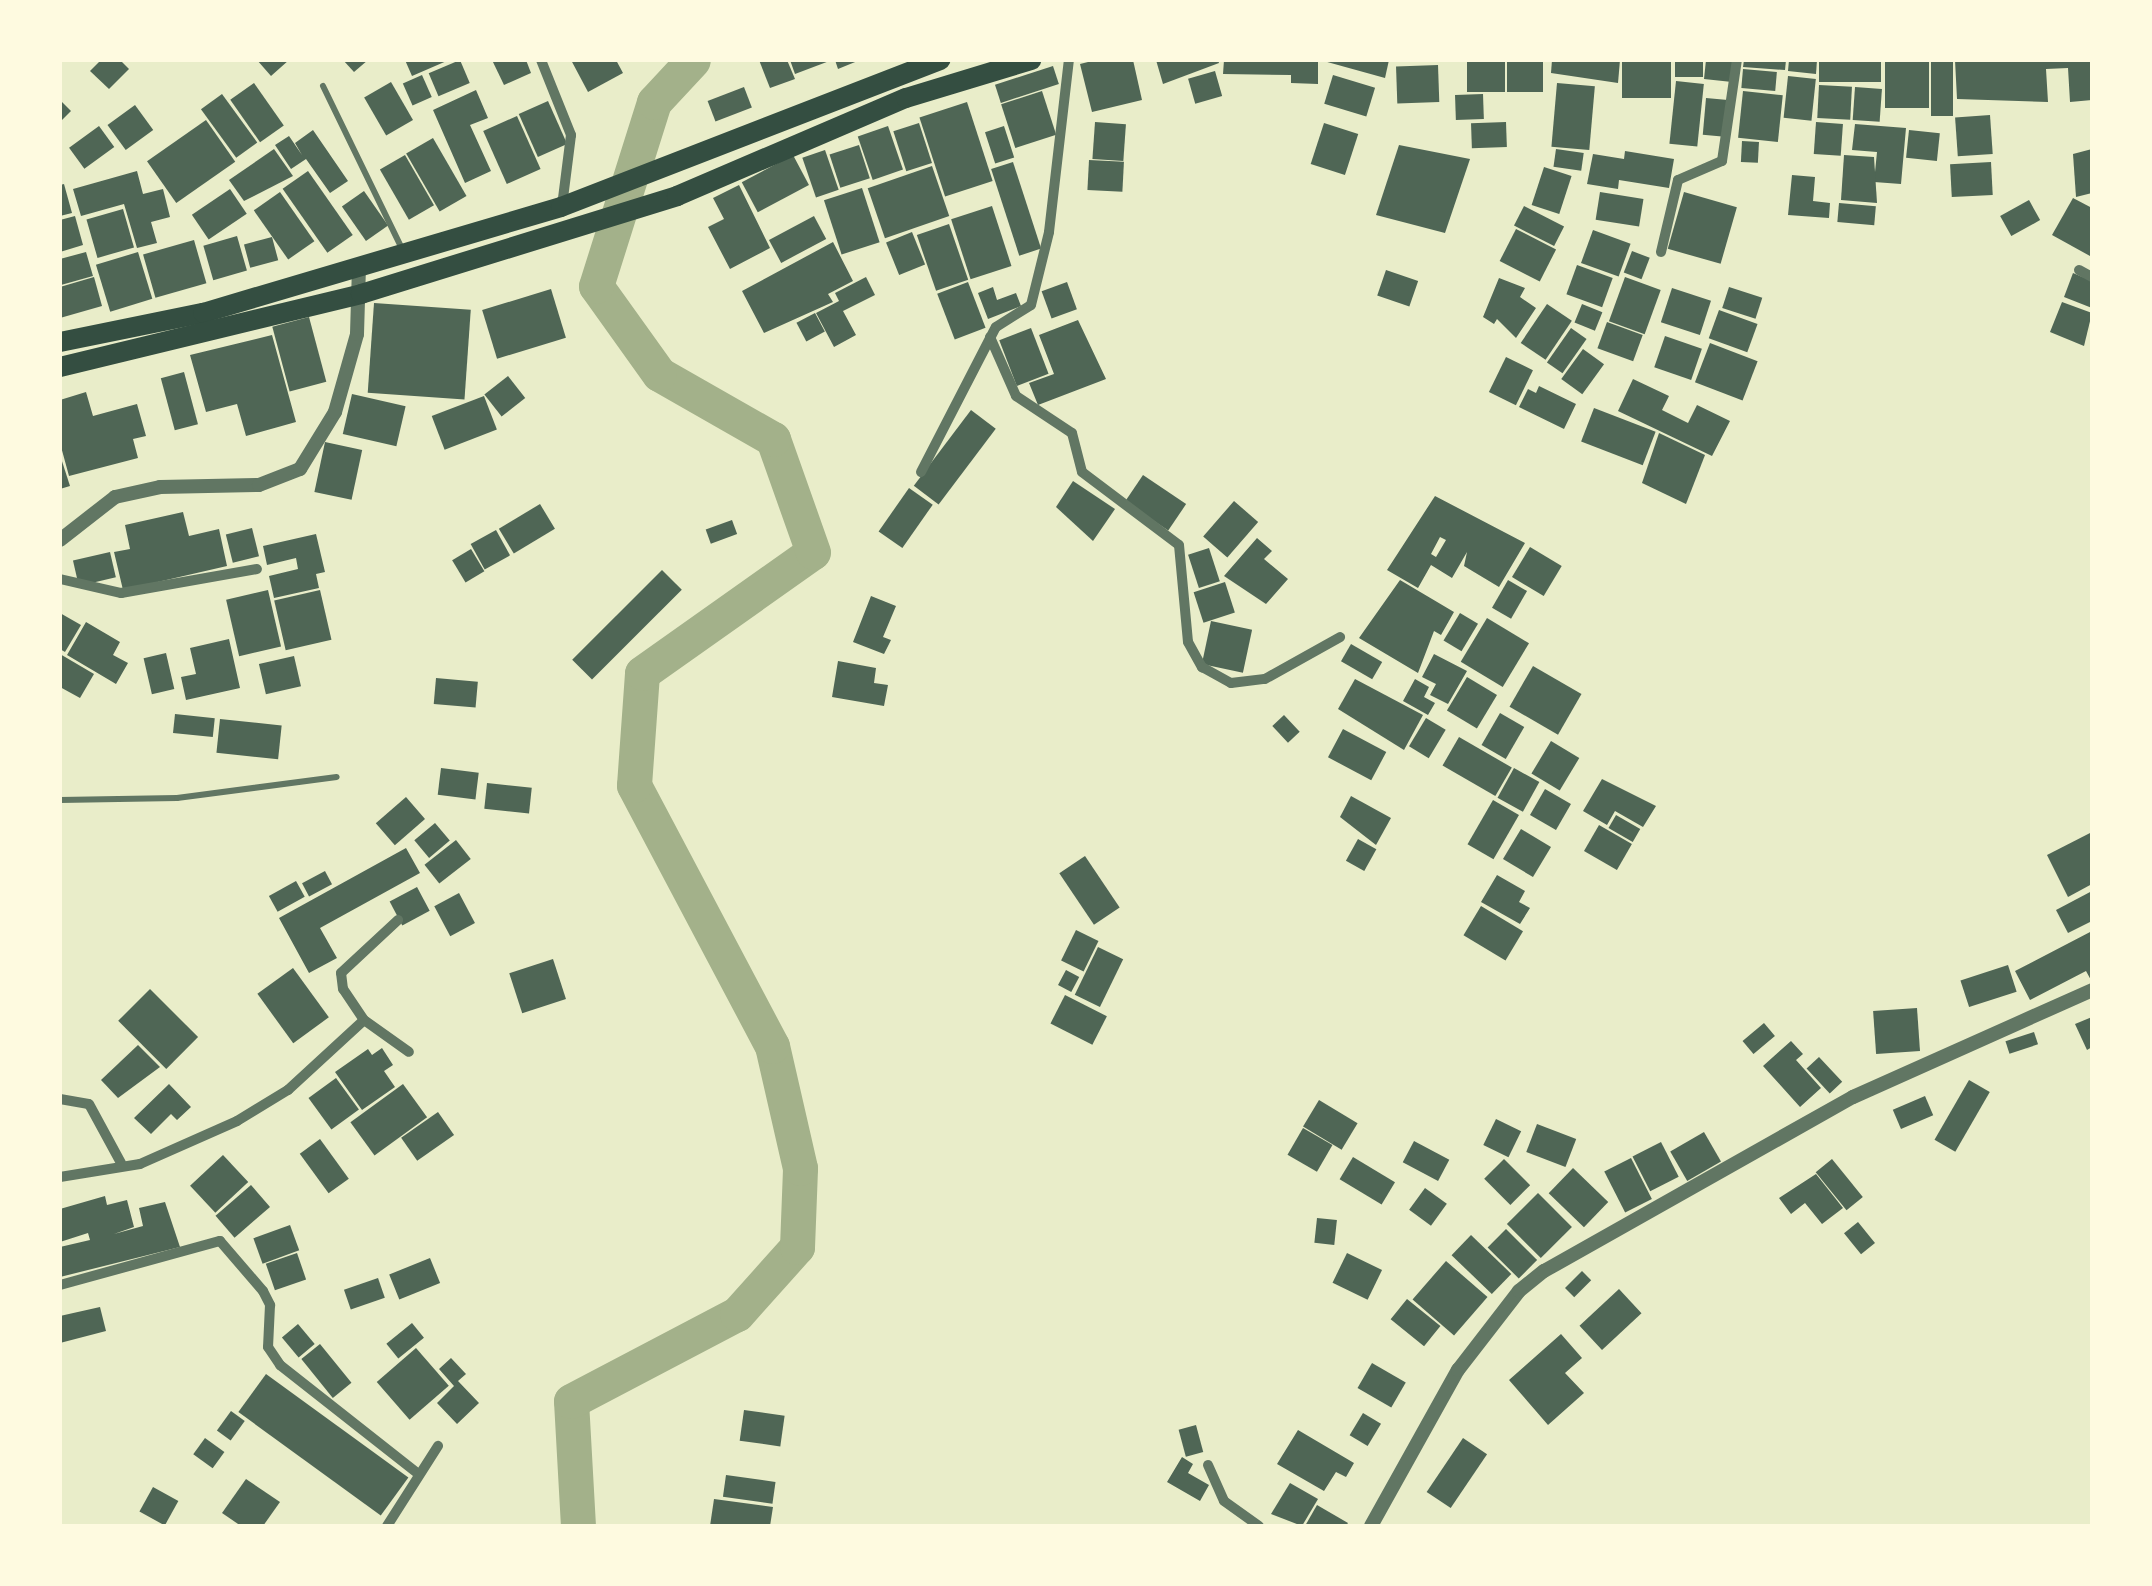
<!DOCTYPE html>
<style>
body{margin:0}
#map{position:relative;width:2152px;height:1586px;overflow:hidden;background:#e9edc9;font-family:Commissioner,sans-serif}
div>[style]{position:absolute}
.river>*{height:35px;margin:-17.5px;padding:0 17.5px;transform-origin:17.5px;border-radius:17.5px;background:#a3b18a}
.building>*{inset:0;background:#4f6655;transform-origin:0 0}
.service>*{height:6px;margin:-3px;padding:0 3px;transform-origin:3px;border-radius:3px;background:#617663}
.minor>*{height:10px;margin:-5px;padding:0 5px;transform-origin:5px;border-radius:5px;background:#617663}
.tertiary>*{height:14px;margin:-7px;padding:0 7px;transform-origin:7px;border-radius:7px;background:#617663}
.trunk>*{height:20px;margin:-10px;padding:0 10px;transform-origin:10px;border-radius:10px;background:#344e41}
span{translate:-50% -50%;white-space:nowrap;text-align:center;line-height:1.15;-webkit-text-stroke:8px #fefae0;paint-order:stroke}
.frame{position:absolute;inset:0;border:62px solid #fefae0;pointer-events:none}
</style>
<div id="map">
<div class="river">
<i style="left:578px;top:1526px;width:125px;rotate:-93.2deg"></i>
<i style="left:571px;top:1401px;width:187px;rotate:-27.7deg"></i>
<i style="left:737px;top:1314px;width:90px;rotate:-48.2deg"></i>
<i style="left:797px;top:1247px;width:79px;rotate:-87.8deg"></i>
<i style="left:800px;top:1168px;width:125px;rotate:-102.9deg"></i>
<i style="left:772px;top:1046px;width:295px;rotate:-117.9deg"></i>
<i style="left:634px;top:785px;width:112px;rotate:-85.9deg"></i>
<i style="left:642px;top:673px;width:209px;rotate:-35.3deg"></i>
<i style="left:813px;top:552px;width:120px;rotate:-109.5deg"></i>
<i style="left:773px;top:439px;width:131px;rotate:-150.3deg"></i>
<i style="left:659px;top:374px;width:108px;rotate:-125.6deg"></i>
<i style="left:596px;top:286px;width:193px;rotate:-72.5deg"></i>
<i style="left:654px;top:102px;width:57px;rotate:-47.1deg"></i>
</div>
<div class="building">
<i style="clip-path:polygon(101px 60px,120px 60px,129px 69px,109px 89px,90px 71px)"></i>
<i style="clip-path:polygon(257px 60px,289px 60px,271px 76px)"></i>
<i style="clip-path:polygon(343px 60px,368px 60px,354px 72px)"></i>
<i style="clip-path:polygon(405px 60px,449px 60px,412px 76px)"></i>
<i style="left:460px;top:60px;width:25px;height:34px;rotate:67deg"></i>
<i style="clip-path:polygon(492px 60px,526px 60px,531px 73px,504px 85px)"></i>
<i style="clip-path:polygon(571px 60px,616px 60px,623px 73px,588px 92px)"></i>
<i style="clip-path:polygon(759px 60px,787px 60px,795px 79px,770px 88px)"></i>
<i style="clip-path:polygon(790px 60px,832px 60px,795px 74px)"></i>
<i style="clip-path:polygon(835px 60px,860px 60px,838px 69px)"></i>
<i style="clip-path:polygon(1096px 60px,1133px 60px,1142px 100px,1092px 112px,1080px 64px)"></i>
<i style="clip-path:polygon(1156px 60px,1218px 60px,1219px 63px,1163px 84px)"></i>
<i style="clip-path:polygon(1224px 60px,1318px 60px,1318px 84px,1291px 83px,1291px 75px,1223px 74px)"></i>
<i style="clip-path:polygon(1320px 60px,1389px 60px,1385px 78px)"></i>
<i style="left:1467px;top:60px;width:38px;height:32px"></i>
<i style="left:1507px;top:60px;width:36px;height:32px"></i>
<i style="clip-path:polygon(1552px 60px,1620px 60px,1618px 83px,1551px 73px)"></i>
<i style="left:1622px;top:60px;width:49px;height:38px"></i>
<i style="left:1675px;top:60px;width:28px;height:17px"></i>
<i style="clip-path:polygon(1706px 60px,1734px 60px,1732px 82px,1704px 79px)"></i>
<i style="clip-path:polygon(1744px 60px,1786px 60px,1785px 70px,1743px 67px)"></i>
<i style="clip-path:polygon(1789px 60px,1817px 60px,1816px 74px,1788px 71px)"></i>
<i style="left:1819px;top:60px;width:62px;height:22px"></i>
<i style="left:1885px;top:60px;width:44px;height:48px"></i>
<i style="left:1931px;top:60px;width:22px;height:56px"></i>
<i style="clip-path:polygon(1955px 60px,2092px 60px,2092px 100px,2070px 102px,2068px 68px,2046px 69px,2048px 102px,1957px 99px)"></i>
<i style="left:1438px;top:65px;width:37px;height:42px;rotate:88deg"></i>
<i style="left:1053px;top:66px;width:19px;height:61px;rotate:72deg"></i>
<i style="left:1743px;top:69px;width:34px;height:19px;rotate:5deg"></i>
<i style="left:1215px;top:71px;width:26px;height:28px;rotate:74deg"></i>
<i style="left:422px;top:75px;width:24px;height:21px;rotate:66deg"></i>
<i style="left:1333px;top:75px;width:44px;height:30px;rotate:17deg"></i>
<i style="left:1788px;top:76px;width:28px;height:42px;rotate:6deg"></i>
<i style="left:1676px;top:81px;width:28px;height:63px;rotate:6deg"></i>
<i style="left:391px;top:82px;width:44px;height:31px;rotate:60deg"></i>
<i style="left:254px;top:83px;width:52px;height:29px;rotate:55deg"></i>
<i style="left:1557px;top:83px;width:38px;height:64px;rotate:5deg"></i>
<i style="left:1819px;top:85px;width:33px;height:33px;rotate:3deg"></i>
<i style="left:744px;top:87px;width:22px;height:39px;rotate:69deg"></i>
<i style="left:1855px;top:87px;width:27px;height:33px;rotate:4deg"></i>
<i style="clip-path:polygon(476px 90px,488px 118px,470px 125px,491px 171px,465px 183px,433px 110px)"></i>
<i style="left:1042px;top:91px;width:46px;height:43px;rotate:72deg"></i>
<i style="left:1743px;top:91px;width:40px;height:47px;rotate:6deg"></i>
<i style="left:222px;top:94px;width:60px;height:26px;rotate:54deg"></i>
<i style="left:1483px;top:94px;width:25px;height:28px;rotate:88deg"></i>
<i style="left:1706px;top:98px;width:22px;height:37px;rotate:5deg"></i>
<i style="clip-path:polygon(60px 100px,71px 111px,60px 122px)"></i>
<i style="left:548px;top:101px;width:47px;height:32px;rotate:66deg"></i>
<i style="left:967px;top:102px;width:83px;height:50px;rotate:72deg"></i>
<i style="left:135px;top:105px;width:31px;height:34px;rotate:54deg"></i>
<i style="left:1990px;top:115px;width:39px;height:35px;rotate:86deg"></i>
<i style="left:517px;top:116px;width:58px;height:37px;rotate:66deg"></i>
<i style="left:206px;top:120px;width:51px;height:72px;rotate:55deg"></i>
<i style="left:1095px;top:122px;width:31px;height:37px;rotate:4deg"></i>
<i style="left:1506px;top:122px;width:25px;height:35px;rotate:88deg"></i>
<i style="left:1816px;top:122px;width:27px;height:32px;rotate:4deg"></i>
<i style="left:919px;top:123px;width:42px;height:27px;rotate:72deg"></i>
<i style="left:1324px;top:123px;width:36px;height:43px;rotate:18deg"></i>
<i style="clip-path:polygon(1855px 124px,1906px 128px,1901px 184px,1874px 182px,1877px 152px,1852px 150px)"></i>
<i style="left:99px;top:126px;width:26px;height:37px;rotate:54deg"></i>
<i style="left:888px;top:126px;width:46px;height:32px;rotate:71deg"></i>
<i style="left:1004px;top:126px;width:33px;height:20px;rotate:72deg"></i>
<i style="clip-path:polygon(313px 130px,348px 181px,330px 193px,306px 159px,291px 169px,275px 145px,289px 136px,302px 155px,295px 143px)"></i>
<i style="left:1909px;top:130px;width:31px;height:28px;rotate:6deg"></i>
<i style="left:433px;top:138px;width:67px;height:31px;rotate:60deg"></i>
<i style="left:1742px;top:141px;width:17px;height:21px;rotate:3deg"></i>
<i style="left:859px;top:145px;width:35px;height:31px;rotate:72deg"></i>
<i style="clip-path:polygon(1399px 145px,1470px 159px,1445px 233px,1376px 215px)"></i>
<i style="clip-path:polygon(274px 149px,293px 176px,244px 201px,229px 180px)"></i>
<i style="left:1556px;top:149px;width:28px;height:18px;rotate:8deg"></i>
<i style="clip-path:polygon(2092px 149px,2092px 193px,2076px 197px,2073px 154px)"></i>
<i style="left:825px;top:150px;width:42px;height:24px;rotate:71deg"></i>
<i style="clip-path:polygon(1625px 151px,1674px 159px,1669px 188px,1619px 180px,1618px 189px,1587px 184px,1593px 154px,1624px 159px)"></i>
<i style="left:405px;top:155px;width:58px;height:29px;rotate:60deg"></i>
<i style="left:793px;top:155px;width:34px;height:58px;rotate:62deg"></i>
<i style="clip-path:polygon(1844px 155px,1874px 157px,1877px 203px,1841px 200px)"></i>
<i style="left:1089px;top:160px;width:35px;height:30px;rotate:3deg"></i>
<i style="left:1013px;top:162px;width:91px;height:23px;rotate:72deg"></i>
<i style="left:1991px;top:162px;width:33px;height:41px;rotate:87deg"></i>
<i style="left:932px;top:166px;width:53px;height:68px;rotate:71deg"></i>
<i style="left:1544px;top:167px;width:29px;height:40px;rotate:18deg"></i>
<i style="clip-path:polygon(137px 171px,143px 194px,163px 189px,170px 217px,151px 222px,157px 243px,137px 248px,124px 204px,81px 216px,73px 189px)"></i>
<i style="left:308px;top:171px;width:78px;height:31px;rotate:55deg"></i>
<i style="clip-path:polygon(1792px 175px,1815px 177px,1813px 201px,1830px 203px,1829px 218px,1788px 215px)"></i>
<i style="clip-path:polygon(64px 184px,72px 213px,60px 216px,60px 185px)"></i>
<i style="clip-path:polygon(739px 185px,770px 248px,730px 269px,708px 227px,724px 219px,713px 198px)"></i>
<i style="left:862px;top:188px;width:57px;height:40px;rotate:72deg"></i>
<i style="left:230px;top:189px;width:30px;height:46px;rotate:56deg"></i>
<i style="left:364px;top:191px;width:42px;height:27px;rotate:55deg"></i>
<i style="left:280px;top:192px;width:60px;height:32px;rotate:55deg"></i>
<i style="left:1600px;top:192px;width:44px;height:28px;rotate:9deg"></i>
<i style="left:1684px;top:192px;width:55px;height:59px;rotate:16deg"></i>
<i style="clip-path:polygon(2073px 198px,2092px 208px,2090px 256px,2052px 235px)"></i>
<i style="left:2029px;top:200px;width:23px;height:33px;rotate:61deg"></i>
<i style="left:1839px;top:203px;width:37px;height:19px;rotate:5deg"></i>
<i style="left:992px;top:206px;width:63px;height:43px;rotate:72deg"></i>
<i style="left:1524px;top:206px;width:45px;height:22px;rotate:27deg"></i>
<i style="left:123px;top:209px;width:40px;height:38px;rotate:74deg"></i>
<i style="clip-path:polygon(75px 216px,83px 245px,60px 252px,60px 220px)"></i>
<i style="left:814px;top:216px;width:26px;height:51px;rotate:62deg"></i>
<i style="left:949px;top:224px;width:59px;height:34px;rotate:71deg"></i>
<i style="left:1516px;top:229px;width:45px;height:36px;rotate:27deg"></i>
<i style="left:1593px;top:230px;width:40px;height:35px;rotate:20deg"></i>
<i style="left:912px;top:232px;width:35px;height:28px;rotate:68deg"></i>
<i style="left:237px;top:236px;width:36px;height:35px;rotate:74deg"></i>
<i style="left:272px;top:237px;width:24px;height:29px;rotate:75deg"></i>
<i style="left:194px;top:240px;width:45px;height:53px;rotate:74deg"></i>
<i style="clip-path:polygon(833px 242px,853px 281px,828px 294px,833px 302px,764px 333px,742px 291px)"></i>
<i style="left:1632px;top:251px;width:19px;height:23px;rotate:21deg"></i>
<i style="clip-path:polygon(86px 252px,93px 276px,61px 285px,60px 259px)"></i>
<i style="left:138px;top:252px;width:49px;height:44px;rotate:73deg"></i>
<i style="left:1577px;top:265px;width:38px;height:31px;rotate:20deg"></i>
<i style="left:1386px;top:270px;width:34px;height:27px;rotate:19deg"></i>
<i style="clip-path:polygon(2073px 273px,2092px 281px,2092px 308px,2064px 297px)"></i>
<i style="clip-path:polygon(94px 277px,102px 306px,60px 318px,60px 287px)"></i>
<i style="clip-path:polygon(866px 277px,875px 295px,843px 311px,856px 335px,834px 347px,816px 313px,839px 301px,835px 293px)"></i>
<i style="left:1625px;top:277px;width:38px;height:47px;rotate:20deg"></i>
<i style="clip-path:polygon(1499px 278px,1525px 288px,1520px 297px,1536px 308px,1516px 338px,1497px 319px,1494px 324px,1483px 317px)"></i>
<i style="left:968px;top:282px;width:49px;height:33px;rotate:69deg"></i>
<i style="left:1067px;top:282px;width:29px;height:27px;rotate:70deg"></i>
<i style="clip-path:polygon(993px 287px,997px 300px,1016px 293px,1021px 306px,988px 319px,978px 293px)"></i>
<i style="left:1729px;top:287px;width:35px;height:22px;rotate:18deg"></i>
<i style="left:1672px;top:288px;width:41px;height:36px;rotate:18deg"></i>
<i style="left:551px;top:289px;width:51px;height:72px;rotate:73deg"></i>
<i style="clip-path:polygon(2062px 302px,2092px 313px,2084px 346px,2050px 332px)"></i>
<i style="left:374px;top:303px;width:97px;height:90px;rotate:4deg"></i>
<i style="left:1547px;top:304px;width:30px;height:47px;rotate:34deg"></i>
<i style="left:1582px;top:304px;width:22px;height:20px;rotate:22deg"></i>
<i style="left:1719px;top:310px;width:41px;height:30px;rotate:20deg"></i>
<i style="left:815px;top:313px;width:21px;height:21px;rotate:62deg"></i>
<i style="left:309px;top:317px;width:67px;height:38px;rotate:75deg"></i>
<i style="clip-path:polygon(1078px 320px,1106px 379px,1038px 405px,1029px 383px,1054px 374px,1039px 335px)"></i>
<i style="left:1607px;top:322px;width:38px;height:28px;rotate:20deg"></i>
<i style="left:1031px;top:328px;width:49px;height:34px;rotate:69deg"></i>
<i style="left:1571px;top:328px;width:19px;height:42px;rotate:35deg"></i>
<i style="clip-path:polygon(272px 335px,296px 422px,246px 436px,237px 404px,206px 412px,190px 355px)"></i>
<i style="left:1665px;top:336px;width:39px;height:33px;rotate:19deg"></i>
<i style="left:1710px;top:343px;width:51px;height:42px;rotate:21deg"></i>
<i style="left:1583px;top:349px;width:26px;height:37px;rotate:36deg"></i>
<i style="left:1506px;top:357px;width:30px;height:39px;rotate:26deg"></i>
<i style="left:184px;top:372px;width:54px;height:24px;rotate:75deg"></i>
<i style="left:508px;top:376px;width:28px;height:30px;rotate:52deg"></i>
<i style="clip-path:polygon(1633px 379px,1669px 396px,1662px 410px,1688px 423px,1697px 405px,1730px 421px,1712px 456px,1618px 411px)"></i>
<i style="clip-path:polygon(1539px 386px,1576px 404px,1564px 429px,1519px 407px,1528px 389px,1536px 393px)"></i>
<i style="clip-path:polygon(86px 392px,93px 416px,137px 404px,146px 436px,133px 439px,138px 458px,69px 476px,60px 443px,60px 400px)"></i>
<i style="left:352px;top:394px;width:55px;height:41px;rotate:13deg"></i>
<i style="left:484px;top:396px;width:36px;height:56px;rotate:69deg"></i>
<i style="left:1594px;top:408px;width:66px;height:36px;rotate:21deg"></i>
<i style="left:971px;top:410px;width:31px;height:95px;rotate:37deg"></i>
<i style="clip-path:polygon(1659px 433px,1705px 455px,1686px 504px,1642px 483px)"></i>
<i style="left:325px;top:442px;width:38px;height:51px;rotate:12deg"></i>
<i style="clip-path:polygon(60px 455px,70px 486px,60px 489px)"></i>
<i style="left:1143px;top:475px;width:52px;height:32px;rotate:34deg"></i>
<i style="clip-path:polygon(1073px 481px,1115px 509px,1093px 541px,1056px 507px)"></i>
<i style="left:909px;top:488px;width:29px;height:53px;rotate:35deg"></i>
<i style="clip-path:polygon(evenodd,1435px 496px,1525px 543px,1499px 587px,1464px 566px,1467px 552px,1452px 578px,1431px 565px,1418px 588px,1387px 570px,1435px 496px,1440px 537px,1446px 540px,1436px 557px,1431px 554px,1440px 537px)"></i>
<i style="left:1234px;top:501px;width:32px;height:47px;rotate:41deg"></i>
<i style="left:540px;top:504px;width:29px;height:48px;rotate:59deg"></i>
<i style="clip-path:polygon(183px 512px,189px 536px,219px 529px,227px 566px,123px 590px,114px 552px,130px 549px,125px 525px)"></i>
<i style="left:732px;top:520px;width:15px;height:28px;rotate:70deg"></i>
<i style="left:252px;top:528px;width:29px;height:27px;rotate:76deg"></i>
<i style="left:496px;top:530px;width:29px;height:29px;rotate:61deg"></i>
<i style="clip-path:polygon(316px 534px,325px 572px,316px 574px,319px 588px,274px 598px,269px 576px,298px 569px,296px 558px,267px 565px,263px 546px)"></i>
<i style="clip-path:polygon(1257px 538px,1272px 551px,1264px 559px,1288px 579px,1266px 604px,1224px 576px)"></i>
<i style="left:1530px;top:547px;width:37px;height:35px;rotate:31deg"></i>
<i style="left:1209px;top:548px;width:35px;height:22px;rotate:72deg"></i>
<i style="left:471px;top:549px;width:26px;height:22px;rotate:59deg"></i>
<i style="left:110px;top:552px;width:26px;height:38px;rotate:77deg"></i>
<i style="left:662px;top:570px;width:28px;height:127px;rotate:45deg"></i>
<i style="clip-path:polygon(1400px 580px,1454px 612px,1441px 635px,1434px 631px,1418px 673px,1359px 638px)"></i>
<i style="left:1508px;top:580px;width:22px;height:32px;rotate:30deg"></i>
<i style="left:1225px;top:582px;width:32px;height:33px;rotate:72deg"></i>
<i style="left:268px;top:590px;width:58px;height:43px;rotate:77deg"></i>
<i style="left:320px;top:590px;width:51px;height:47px;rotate:77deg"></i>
<i style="clip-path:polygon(871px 596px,896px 606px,883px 637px,891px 640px,884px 654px,853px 642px)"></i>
<i style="clip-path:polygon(60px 613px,81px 625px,65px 652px,60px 649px)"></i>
<i style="left:1460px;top:613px;width:21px;height:32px;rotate:31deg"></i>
<i style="left:1487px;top:618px;width:49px;height:51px;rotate:31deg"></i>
<i style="left:1211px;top:621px;width:42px;height:44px;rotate:12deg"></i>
<i style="clip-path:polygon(86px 622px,120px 642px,113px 655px,128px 663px,116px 684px,67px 655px)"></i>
<i style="clip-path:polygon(229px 639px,240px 688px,186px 700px,181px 677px,196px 674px,190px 648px)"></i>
<i style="left:1351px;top:644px;width:36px;height:20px;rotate:30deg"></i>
<i style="left:166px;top:653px;width:37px;height:23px;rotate:77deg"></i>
<i style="clip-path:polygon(60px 654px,94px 674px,80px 698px,60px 687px)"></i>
<i style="clip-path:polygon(1434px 654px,1467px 671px,1448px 704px,1430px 695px,1436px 684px,1422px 677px)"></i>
<i style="left:294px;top:656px;width:31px;height:36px;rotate:77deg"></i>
<i style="clip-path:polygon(838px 661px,876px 668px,874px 683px,888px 685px,884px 706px,832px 697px)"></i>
<i style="left:1533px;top:666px;width:56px;height:47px;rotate:30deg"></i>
<i style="left:1467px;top:677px;width:35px;height:39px;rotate:31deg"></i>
<i style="left:436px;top:678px;width:42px;height:26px;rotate:5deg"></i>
<i style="clip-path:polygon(1355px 679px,1423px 715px,1404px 750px,1338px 709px)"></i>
<i style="clip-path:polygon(1415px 679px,1429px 687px,1424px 697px,1435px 703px,1428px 715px,1403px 701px)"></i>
<i style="left:1500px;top:713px;width:28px;height:37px;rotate:30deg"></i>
<i style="left:175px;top:714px;width:40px;height:19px;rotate:6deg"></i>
<i style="left:1284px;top:715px;width:23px;height:16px;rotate:47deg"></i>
<i style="left:1426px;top:718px;width:23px;height:33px;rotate:31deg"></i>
<i style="left:220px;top:719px;width:62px;height:34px;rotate:6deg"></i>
<i style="left:1343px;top:729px;width:49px;height:32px;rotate:28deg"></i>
<i style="left:1459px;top:737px;width:61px;height:33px;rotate:30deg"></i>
<i style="left:1551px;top:741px;width:33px;height:38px;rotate:31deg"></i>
<i style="left:441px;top:768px;width:38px;height:27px;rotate:7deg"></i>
<i style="left:1514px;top:768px;width:29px;height:34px;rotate:29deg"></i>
<i style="clip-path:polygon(1602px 779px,1656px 806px,1643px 827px,1615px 811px,1607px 825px,1583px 811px)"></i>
<i style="left:487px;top:783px;width:45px;height:26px;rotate:6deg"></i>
<i style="left:1545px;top:789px;width:30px;height:30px;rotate:30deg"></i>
<i style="clip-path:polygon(1351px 796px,1391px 818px,1376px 845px,1340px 817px)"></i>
<i style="left:406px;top:797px;width:29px;height:40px;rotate:49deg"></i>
<i style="left:1493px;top:800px;width:30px;height:51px;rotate:30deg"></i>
<i style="left:1616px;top:815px;width:28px;height:15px;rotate:30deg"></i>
<i style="left:435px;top:823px;width:23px;height:27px;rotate:50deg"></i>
<i style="left:1599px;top:825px;width:38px;height:30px;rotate:30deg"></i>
<i style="left:1521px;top:829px;width:35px;height:35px;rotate:31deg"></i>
<i style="clip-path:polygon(2092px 832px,2092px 884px,2068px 897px,2047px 855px)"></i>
<i style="left:1358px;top:839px;width:21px;height:25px;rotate:29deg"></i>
<i style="left:456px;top:840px;width:24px;height:40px;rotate:52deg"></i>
<i style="clip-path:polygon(406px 848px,420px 873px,320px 928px,337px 958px,309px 973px,279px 918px)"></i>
<i style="left:1085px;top:856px;width:62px;height:31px;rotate:56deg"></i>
<i style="left:325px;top:871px;width:15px;height:26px;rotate:62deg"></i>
<i style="clip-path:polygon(1497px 875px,1525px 891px,1519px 902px,1530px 908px,1520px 924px,1481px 902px)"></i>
<i style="left:296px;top:881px;width:18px;height:31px;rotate:61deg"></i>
<i style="left:417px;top:887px;width:27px;height:31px;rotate:62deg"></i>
<i style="clip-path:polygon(2092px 891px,2092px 921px,2068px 933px,2056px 910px)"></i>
<i style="left:459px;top:893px;width:34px;height:28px;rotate:62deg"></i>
<i style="left:1481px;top:906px;width:49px;height:34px;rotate:31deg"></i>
<i style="left:1076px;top:930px;width:25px;height:34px;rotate:26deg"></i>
<i style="clip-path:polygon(2092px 931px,2092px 982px,2086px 971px,2030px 1000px,2015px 971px)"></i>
<i style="left:1098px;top:947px;width:28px;height:53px;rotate:26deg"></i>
<i style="left:553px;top:959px;width:42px;height:46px;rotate:72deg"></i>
<i style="left:2008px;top:965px;width:28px;height:50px;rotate:72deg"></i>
<i style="left:293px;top:968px;width:61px;height:44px;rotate:54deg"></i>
<i style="left:1066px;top:970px;width:15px;height:17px;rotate:28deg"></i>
<i style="left:150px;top:989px;width:68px;height:45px;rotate:45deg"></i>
<i style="left:1065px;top:995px;width:47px;height:32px;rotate:27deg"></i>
<i style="left:1917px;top:1008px;width:43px;height:44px;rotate:86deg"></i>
<i style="clip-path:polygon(2092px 1017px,2092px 1047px,2087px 1050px,2075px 1024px)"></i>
<i style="left:1764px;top:1023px;width:17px;height:28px;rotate:50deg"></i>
<i style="left:2034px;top:1032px;width:13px;height:30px;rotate:72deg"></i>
<i style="clip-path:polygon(1791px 1041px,1803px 1054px,1796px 1060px,1821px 1088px,1800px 1107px,1763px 1066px)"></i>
<i style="clip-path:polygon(138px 1045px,160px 1067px,118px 1098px,101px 1080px)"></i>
<i style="clip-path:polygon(382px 1048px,393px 1065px,384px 1071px,395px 1087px,362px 1110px,335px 1072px,368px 1049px,372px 1055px)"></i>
<i style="left:1819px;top:1057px;width:34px;height:17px;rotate:47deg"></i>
<i style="left:336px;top:1078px;width:39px;height:34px;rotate:54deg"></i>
<i style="left:1969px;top:1080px;width:24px;height:69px;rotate:30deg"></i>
<i style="clip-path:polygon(169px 1084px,191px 1107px,177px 1120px,171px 1114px,151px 1134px,134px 1118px)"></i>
<i style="left:403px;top:1084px;width:41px;height:65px;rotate:54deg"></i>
<i style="left:1925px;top:1096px;width:21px;height:35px;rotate:67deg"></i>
<i style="left:1319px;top:1100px;width:45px;height:31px;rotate:31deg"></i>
<i style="left:438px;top:1112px;width:28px;height:45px;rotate:55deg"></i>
<i style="left:1496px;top:1119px;width:28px;height:29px;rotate:26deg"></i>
<i style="left:1537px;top:1124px;width:42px;height:30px;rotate:21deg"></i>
<i style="left:1303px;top:1128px;width:34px;height:31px;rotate:30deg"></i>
<i style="left:1704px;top:1132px;width:34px;height:39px;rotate:60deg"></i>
<i style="left:320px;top:1139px;width:49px;height:25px;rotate:54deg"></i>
<i style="left:1414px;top:1141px;width:40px;height:24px;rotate:28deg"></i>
<i style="left:1661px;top:1142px;width:39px;height:32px;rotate:63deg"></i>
<i style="left:223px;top:1155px;width:37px;height:45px;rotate:47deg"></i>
<i style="left:1353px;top:1157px;width:49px;height:26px;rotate:31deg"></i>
<i style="left:1631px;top:1158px;width:46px;height:30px;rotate:63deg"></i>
<i style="left:1504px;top:1159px;width:37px;height:28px;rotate:45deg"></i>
<i style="left:1832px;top:1159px;width:49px;height:21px;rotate:51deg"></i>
<i style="left:1573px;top:1168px;width:49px;height:35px;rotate:44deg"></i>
<i style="clip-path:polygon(1816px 1174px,1843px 1208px,1822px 1224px,1805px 1203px,1791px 1214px,1779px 1198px)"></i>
<i style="left:251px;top:1185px;width:29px;height:47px;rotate:49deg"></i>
<i style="left:1425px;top:1188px;width:27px;height:27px;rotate:36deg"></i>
<i style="left:1538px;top:1193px;width:48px;height:44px;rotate:45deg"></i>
<i style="clip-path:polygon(105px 1196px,107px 1205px,127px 1200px,134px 1227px,114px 1234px,143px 1226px,139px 1208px,165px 1202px,180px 1247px,60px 1277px,60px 1247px,90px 1240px,88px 1233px,60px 1242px,60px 1209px)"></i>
<i style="left:1317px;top:1218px;width:20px;height:25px;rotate:6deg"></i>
<i style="left:1858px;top:1222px;width:27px;height:18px;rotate:51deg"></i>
<i style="left:290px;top:1225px;width:27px;height:39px;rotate:70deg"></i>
<i style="left:1506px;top:1229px;width:44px;height:26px;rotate:45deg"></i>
<i style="left:1471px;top:1235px;width:56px;height:28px;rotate:44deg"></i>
<i style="left:297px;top:1253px;width:28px;height:33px;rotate:71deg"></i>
<i style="left:1347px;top:1253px;width:39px;height:33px;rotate:26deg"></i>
<i style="left:430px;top:1258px;width:27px;height:44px;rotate:68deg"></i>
<i style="left:1446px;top:1261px;width:55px;height:51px;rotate:41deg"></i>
<i style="left:1582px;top:1271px;width:13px;height:24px;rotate:45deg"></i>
<i style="left:378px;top:1278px;width:21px;height:36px;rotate:71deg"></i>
<i style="left:1619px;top:1289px;width:33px;height:54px;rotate:47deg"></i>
<i style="left:1407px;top:1299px;width:43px;height:26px;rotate:39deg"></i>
<i style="clip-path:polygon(100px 1307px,106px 1331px,60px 1343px,60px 1316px)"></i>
<i style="left:412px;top:1323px;width:19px;height:33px;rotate:51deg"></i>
<i style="left:298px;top:1324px;width:26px;height:21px;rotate:50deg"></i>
<i style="clip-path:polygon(1561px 1334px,1582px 1358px,1565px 1373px,1584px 1393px,1548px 1425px,1509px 1380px)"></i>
<i style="left:320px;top:1344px;width:50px;height:24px;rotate:51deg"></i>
<i style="left:416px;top:1348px;width:50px;height:52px;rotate:49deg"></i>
<i style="clip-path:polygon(451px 1358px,466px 1374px,458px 1381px,479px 1403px,457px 1424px,437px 1403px,454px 1386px,439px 1369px)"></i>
<i style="left:1372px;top:1363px;width:39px;height:29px;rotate:30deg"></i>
<i style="left:266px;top:1374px;width:176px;height:47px;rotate:36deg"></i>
<i style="left:744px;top:1410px;width:41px;height:31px;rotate:8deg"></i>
<i style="left:231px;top:1411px;width:17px;height:24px;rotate:36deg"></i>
<i style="left:1363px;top:1413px;width:21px;height:26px;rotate:31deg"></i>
<i style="left:1196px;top:1425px;width:28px;height:18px;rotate:75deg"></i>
<i style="clip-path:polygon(1298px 1430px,1354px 1463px,1346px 1477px,1336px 1472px,1324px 1491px,1277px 1464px)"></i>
<i style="left:205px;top:1438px;width:24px;height:20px;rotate:36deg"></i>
<i style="left:1463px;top:1438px;width:29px;height:65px;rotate:34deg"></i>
<i style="clip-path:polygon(1182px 1457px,1193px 1464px,1188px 1473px,1209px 1485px,1200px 1501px,1167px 1482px)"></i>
<i style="left:726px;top:1475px;width:50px;height:22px;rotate:8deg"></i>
<i style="clip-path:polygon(246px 1479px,280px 1502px,263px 1526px,241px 1526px,222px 1513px)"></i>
<i style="clip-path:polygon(1290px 1483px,1318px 1499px,1302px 1526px,1271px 1514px)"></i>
<i style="left:153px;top:1487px;width:29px;height:28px;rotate:29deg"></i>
<i style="clip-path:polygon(714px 1499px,773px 1507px,770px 1526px,710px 1526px)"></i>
<i style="clip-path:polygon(1317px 1505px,1348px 1523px,1346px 1526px,1305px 1526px)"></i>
</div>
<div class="service">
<i style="left:323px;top:86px;width:181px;rotate:64.1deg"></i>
<i style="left:60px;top:800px;width:117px;rotate:-1deg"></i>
<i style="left:177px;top:798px;width:161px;rotate:-7.5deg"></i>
</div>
<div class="minor">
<i style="left:541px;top:60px;width:81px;rotate:68.2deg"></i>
<i style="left:571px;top:135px;width:72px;rotate:97.2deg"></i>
<i style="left:1661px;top:252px;width:74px;rotate:-76.7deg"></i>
<i style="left:1678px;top:180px;width:48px;rotate:-23.4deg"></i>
<i style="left:1722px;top:161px;width:102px;rotate:-81.6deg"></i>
<i style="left:2079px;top:270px;width:15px;rotate:28deg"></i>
<i style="left:990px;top:337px;width:64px;rotate:66.2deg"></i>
<i style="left:1016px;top:396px;width:67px;rotate:33.5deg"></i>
<i style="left:1072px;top:433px;width:40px;rotate:75.6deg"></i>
<i style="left:1082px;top:472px;width:121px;rotate:37deg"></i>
<i style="left:1179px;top:545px;width:97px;rotate:84.7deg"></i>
<i style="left:1188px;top:642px;width:29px;rotate:61deg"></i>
<i style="left:1202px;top:667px;width:33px;rotate:29deg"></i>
<i style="left:1231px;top:683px;width:34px;rotate:-7deg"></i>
<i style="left:1265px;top:679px;width:86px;rotate:-29.2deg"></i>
<i style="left:921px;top:472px;width:163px;rotate:-62.7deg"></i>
<i style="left:996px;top:327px;width:41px;rotate:-32.2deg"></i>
<i style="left:1031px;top:305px;width:75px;rotate:-76.1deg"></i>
<i style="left:1049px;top:232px;width:173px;rotate:-83.4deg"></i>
<i style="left:60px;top:579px;width:63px;rotate:12.9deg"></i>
<i style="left:121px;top:593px;width:138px;rotate:-10deg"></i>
<i style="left:364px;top:1020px;width:55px;rotate:35.4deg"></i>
<i style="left:60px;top:1099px;width:29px;rotate:10deg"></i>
<i style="left:89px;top:1104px;width:67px;rotate:61.5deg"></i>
<i style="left:60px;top:1177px;width:81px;rotate:-9.2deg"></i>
<i style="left:140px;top:1164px;width:106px;rotate:-23.9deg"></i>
<i style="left:237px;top:1121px;width:60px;rotate:-31.3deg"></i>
<i style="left:288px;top:1090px;width:103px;rotate:-42.6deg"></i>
<i style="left:364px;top:1020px;width:37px;rotate:-124deg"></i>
<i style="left:343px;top:989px;width:16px;rotate:-97deg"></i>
<i style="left:341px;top:973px;width:78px;rotate:-42.9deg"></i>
<i style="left:60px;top:1285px;width:166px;rotate:-15.4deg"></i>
<i style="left:220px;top:1241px;width:66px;rotate:49.3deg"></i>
<i style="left:263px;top:1291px;width:16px;rotate:63deg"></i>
<i style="left:270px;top:1305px;width:42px;rotate:92.7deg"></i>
<i style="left:268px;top:1347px;width:22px;rotate:56deg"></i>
<i style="left:280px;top:1365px;width:174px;rotate:38.2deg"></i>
<i style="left:1208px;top:1465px;width:39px;rotate:66deg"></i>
<i style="left:1224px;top:1501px;width:43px;rotate:35.5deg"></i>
<i style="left:387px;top:1526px;width:95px;rotate:-57.5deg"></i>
</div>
<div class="tertiary">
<i style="left:60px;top:540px;width:70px;rotate:-38deg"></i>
<i style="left:115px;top:497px;width:46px;rotate:-12.5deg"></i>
<i style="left:160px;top:487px;width:99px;rotate:-1.2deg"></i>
<i style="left:259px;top:485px;width:44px;rotate:-21.3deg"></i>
<i style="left:300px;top:469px;width:67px;rotate:-58.4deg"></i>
<i style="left:335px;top:412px;width:81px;rotate:-74.2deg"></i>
<i style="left:357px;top:334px;width:66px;rotate:-88.3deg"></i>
<i style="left:1371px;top:1526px;width:179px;rotate:-60.9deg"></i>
<i style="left:1458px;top:1370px;width:100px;rotate:-52.3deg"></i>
<i style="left:1519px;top:1291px;width:32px;rotate:-39deg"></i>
<i style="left:1544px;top:1271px;width:355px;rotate:-29.4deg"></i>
<i style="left:1853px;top:1097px;width:262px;rotate:-24.1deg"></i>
</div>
<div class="trunk">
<i style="left:60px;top:342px;width:146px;rotate:-11.5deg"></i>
<i style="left:203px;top:313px;width:373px;rotate:-16.5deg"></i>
<i style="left:561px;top:207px;width:407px;rotate:-21.2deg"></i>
<i style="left:60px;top:367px;width:310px;rotate:-13.6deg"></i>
<i style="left:361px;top:294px;width:331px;rotate:-17.2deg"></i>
<i style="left:677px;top:196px;width:249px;rotate:-23.2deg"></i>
<i style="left:906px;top:98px;width:131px;rotate:-16.9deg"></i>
</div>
<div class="frame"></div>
</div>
